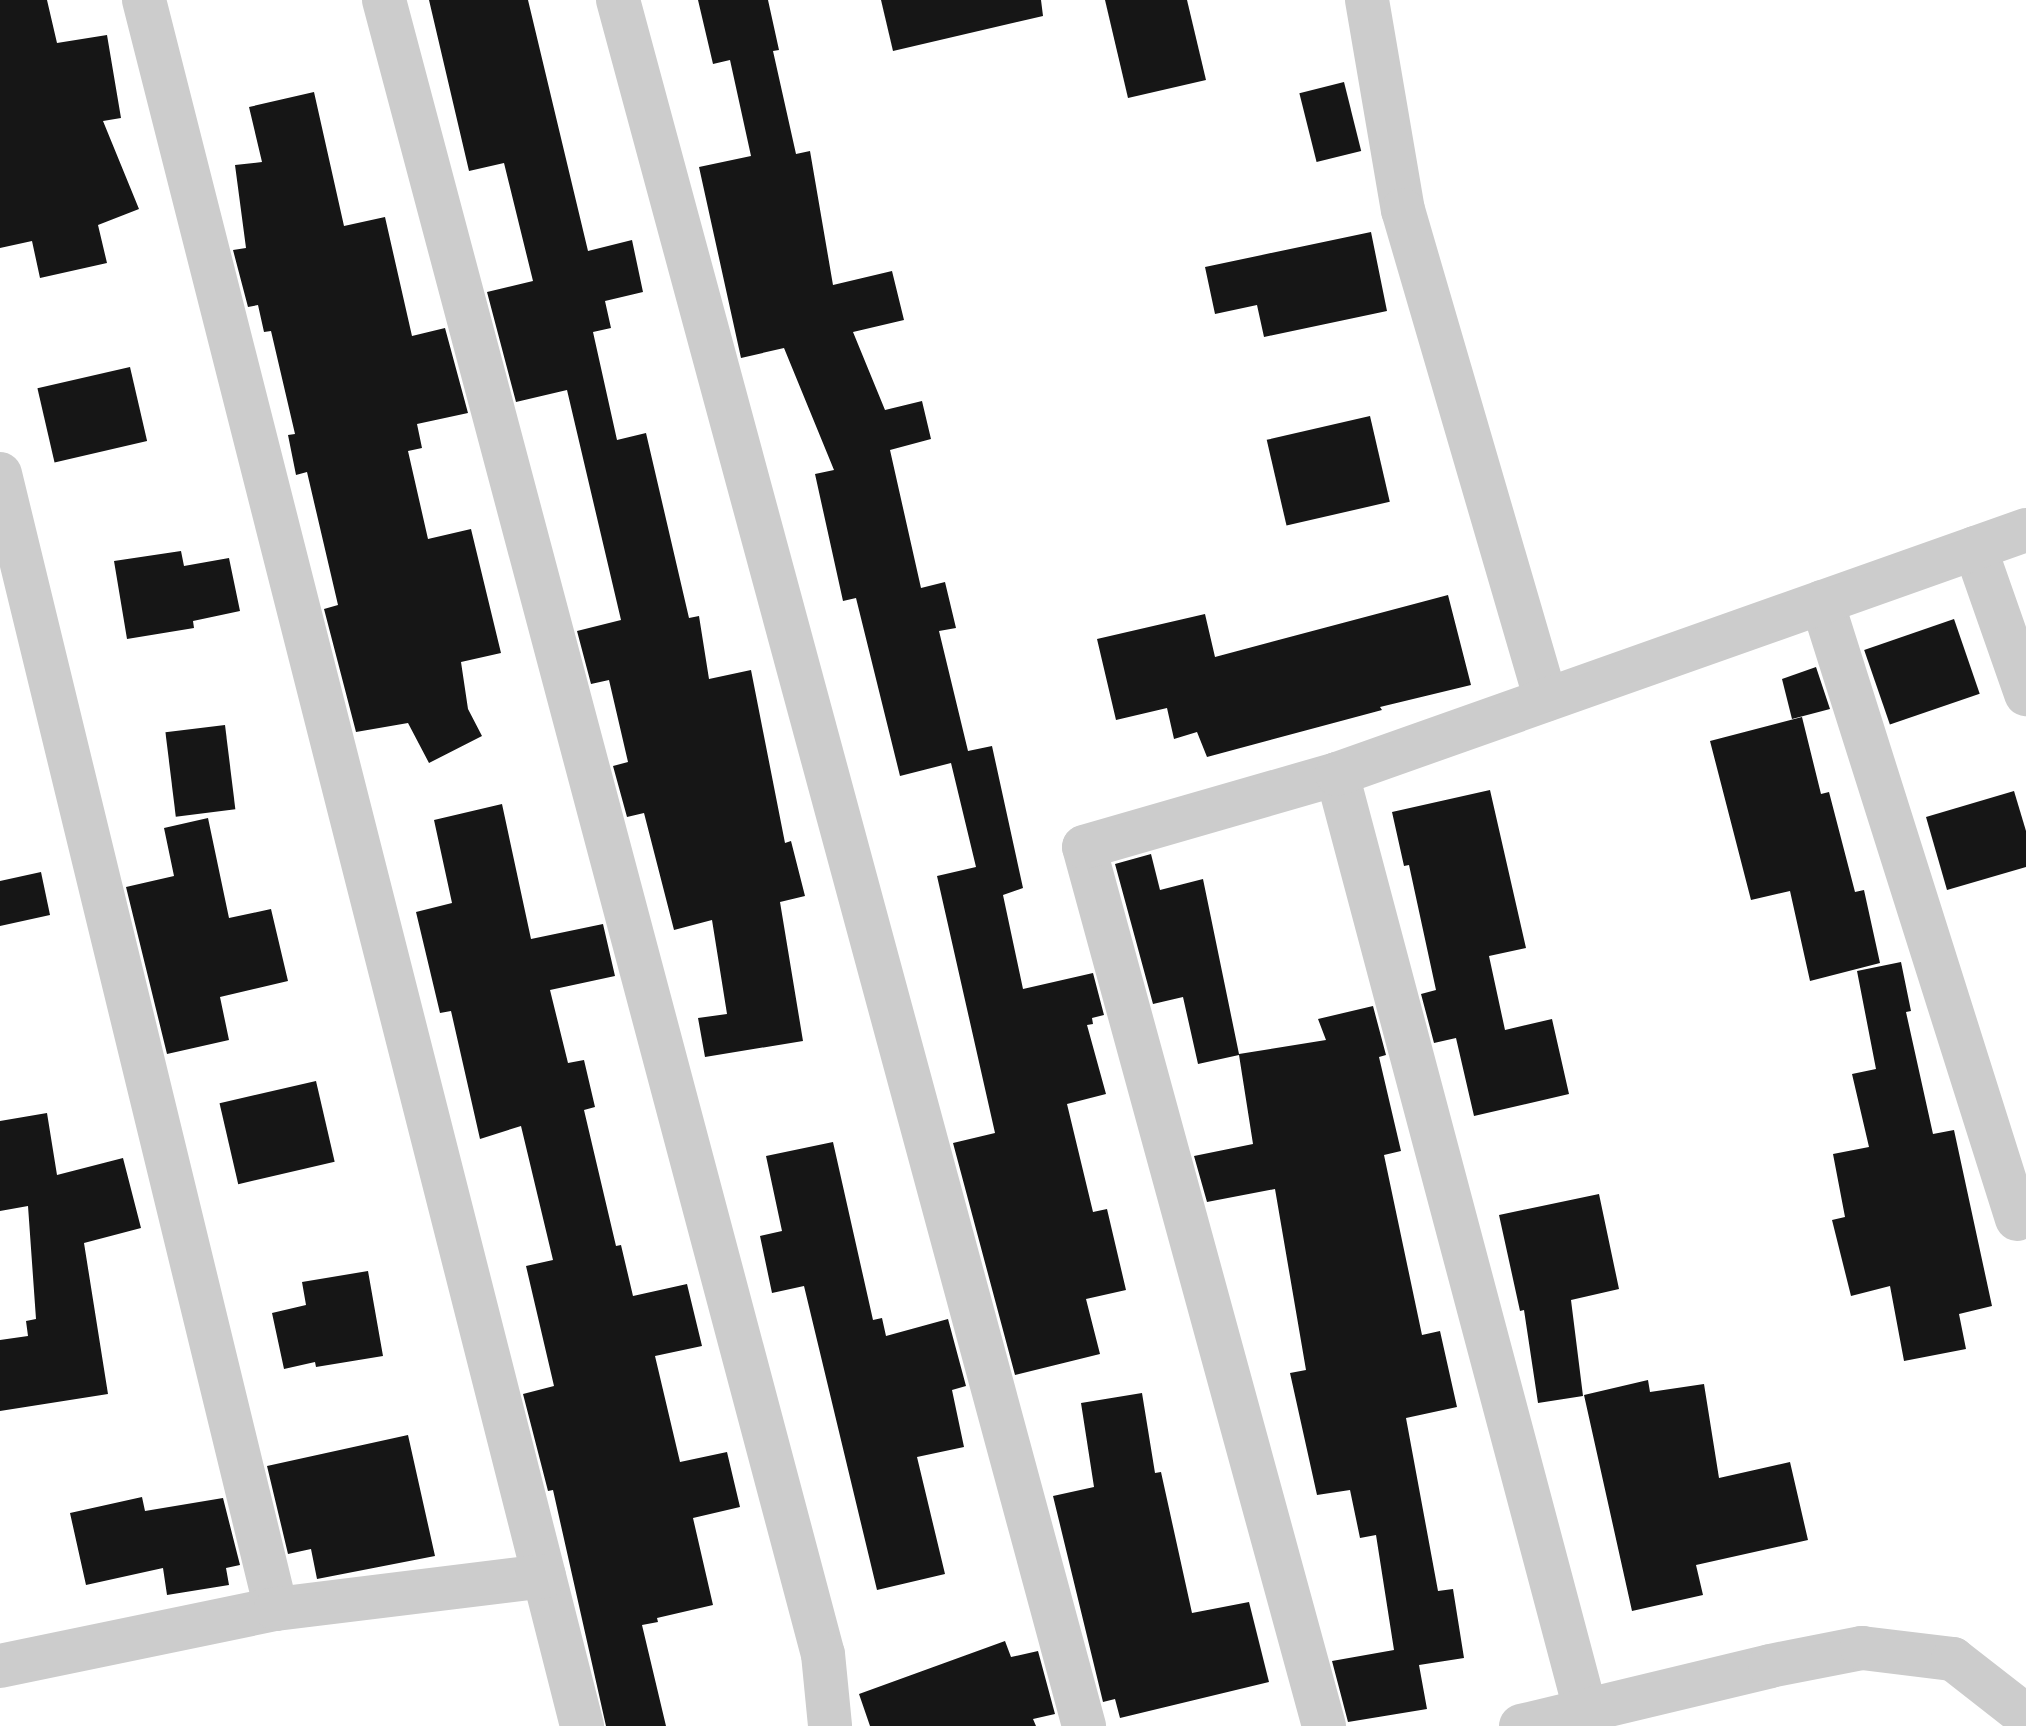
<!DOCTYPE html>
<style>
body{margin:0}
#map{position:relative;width:2026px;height:1726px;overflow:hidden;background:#fff;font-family:"Space Grotesk",sans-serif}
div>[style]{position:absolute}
.building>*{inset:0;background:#161616;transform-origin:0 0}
.minor>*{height:44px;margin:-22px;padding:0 22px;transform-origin:22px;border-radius:22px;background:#ccc}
span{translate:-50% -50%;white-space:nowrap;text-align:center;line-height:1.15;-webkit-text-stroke:8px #fff;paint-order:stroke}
</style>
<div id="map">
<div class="building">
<i style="clip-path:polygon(0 0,47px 0,57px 43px,107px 35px,121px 118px,103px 121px,139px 209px,98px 225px,107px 263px,40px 278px,32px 241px,0 248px)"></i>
<i style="clip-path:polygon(429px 0,528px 0,588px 251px,632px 240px,643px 292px,605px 301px,611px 328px,593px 332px,617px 440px,646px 433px,689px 618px,699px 616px,709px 679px,751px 670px,785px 843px,791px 841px,805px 896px,780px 902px,803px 1041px,705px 1057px,698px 1018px,727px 1014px,712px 920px,674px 930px,644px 813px,627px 817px,613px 766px,628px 762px,609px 680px,591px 684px,577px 631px,621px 620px,567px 390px,516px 402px,487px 292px,533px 281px,504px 163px,469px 171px)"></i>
<i style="clip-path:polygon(698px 0,768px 0,779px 50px,773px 51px,796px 154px,810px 151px,833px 285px,892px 271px,904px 320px,853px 332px,885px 410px,922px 401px,931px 439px,890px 450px,921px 588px,945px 582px,956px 628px,939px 631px,968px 751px,992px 746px,1023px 888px,1003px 895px,1023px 989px,1093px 973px,1104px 1015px,1092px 1018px,1093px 1024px,1087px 1025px,1106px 1094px,1067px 1104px,1093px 1212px,1107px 1209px,1126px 1290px,1086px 1299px,1100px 1354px,1015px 1375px,953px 1143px,995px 1133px,937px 876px,976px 867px,951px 763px,900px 776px,856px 598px,843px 601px,815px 474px,834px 470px,784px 348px,741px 358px,699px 167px,751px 156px,730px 60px,713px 64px)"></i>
<i style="clip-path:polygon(881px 0,1041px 0,1043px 16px,893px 51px)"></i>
<i style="clip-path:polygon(1105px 0,1187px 0,1206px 80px,1128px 98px)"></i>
<i style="left:1344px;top:82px;width:71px;height:46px;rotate:76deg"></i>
<i style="clip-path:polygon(314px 92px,344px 226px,385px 217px,412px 336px,445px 328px,468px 413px,417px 424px,422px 448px,408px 451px,428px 539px,471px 529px,501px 653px,461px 662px,468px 709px,482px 736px,429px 763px,408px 723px,356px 732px,324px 609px,338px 605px,307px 472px,296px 475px,288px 435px,295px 434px,271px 331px,264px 332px,258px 305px,248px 307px,233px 250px,246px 248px,235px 165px,262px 162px,249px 107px)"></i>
<i style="clip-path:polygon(1371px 232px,1387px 311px,1264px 337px,1257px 305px,1215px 314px,1205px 267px)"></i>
<i style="left:130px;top:367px;width:76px;height:95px;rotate:77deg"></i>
<i style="left:1370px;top:416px;width:88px;height:106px;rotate:77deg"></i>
<i style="clip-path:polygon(181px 551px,184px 566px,229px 558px,240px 611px,193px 621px,194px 628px,127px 639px,114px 561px)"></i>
<i style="clip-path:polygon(1448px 595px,1471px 685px,1380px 707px,1382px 710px,1207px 757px,1197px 732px,1174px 739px,1167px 708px,1116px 720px,1097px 639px,1205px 614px,1215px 657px)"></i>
<i style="left:1954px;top:619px;width:79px;height:95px;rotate:71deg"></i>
<i style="clip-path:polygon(1816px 667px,1830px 709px,1792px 719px,1782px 679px)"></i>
<i style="clip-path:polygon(1802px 717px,1821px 794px,1829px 792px,1855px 892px,1864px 890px,1880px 963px,1810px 981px,1790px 891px,1751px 900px,1710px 741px)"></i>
<i style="left:225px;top:725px;width:85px;height:60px;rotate:83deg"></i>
<i style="clip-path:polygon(1490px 790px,1526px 948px,1489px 956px,1505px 1030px,1552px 1019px,1569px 1094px,1474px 1116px,1456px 1038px,1434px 1043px,1421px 994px,1436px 990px,1409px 865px,1404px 866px,1392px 812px)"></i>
<i style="clip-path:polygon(2014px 791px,2026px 831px,2026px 867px,1947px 890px,1926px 817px)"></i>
<i style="clip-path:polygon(502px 804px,531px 939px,603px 924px,615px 976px,550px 990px,568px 1063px,584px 1060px,595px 1107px,584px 1110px,616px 1246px,621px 1245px,633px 1296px,687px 1284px,702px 1346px,655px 1356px,680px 1462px,727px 1452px,740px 1507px,693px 1518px,713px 1605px,657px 1618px,658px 1622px,642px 1625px,666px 1726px,606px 1726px,553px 1490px,548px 1491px,523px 1394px,554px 1386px,526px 1266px,553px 1260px,521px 1126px,480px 1139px,451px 1011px,440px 1013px,416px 912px,452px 903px,434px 820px)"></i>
<i style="clip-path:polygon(208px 818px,229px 918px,271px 909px,288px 981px,220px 997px,229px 1040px,167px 1054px,126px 887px,174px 876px,164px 828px)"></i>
<i style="clip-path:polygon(1151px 854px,1160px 890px,1203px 879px,1239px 1054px,1326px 1040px,1318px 1019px,1373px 1006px,1386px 1055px,1379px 1057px,1401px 1151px,1384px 1155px,1422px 1335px,1440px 1331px,1457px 1407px,1406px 1418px,1438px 1591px,1453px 1589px,1464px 1658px,1419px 1665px,1427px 1709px,1348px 1722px,1332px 1661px,1394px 1650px,1376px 1535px,1360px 1538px,1350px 1490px,1317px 1495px,1290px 1373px,1306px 1370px,1275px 1189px,1207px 1202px,1194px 1156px,1253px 1144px,1239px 1055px,1198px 1064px,1183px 997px,1153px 1004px,1115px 864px)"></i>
<i style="clip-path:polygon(41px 872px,50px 915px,0 926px,0 881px)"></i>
<i style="clip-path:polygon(1901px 962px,1911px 1011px,1906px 1012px,1933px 1134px,1954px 1130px,1992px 1306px,1959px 1314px,1966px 1349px,1904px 1361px,1890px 1286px,1851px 1296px,1832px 1220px,1845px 1217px,1833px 1154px,1869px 1147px,1852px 1074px,1876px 1069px,1857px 971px)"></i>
<i style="left:316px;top:1081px;width:83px;height:99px;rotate:77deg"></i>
<i style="clip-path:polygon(47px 1113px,57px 1175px,123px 1158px,141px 1228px,84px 1243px,108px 1394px,0 1411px,0 1340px,28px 1336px,26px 1321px,36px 1319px,28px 1206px,0 1211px,0 1121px)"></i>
<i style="clip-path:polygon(833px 1142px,873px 1320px,882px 1318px,886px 1336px,948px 1319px,966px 1386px,952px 1390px,964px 1447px,917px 1457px,945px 1574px,877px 1590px,804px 1286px,772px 1293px,760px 1236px,782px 1231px,766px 1156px)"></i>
<i style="clip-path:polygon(1599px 1194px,1619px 1289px,1571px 1300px,1583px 1396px,1538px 1403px,1524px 1310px,1520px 1311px,1499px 1215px)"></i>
<i style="clip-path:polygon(368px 1271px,383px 1356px,316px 1367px,315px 1362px,284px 1369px,272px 1313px,306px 1305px,302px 1282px)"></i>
<i style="clip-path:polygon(1648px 1380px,1650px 1392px,1704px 1384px,1719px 1478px,1790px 1462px,1808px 1540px,1696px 1565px,1703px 1595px,1632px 1611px,1584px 1395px)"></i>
<i style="clip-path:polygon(1142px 1393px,1155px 1473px,1161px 1472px,1192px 1613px,1249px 1602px,1269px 1682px,1120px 1718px,1115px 1699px,1103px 1702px,1053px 1496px,1094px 1487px,1081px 1403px)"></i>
<i style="clip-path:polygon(408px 1435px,435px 1556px,317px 1579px,311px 1549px,288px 1554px,267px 1466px)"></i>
<i style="clip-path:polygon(142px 1497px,145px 1511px,223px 1498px,240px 1565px,226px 1568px,229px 1585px,167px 1595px,163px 1568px,86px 1585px,70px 1513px)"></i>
<i style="clip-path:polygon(1005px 1641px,1011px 1657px,1038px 1651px,1055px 1714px,1033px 1719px,1036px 1726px,870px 1726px,859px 1694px)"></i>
</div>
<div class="minor">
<i style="left:144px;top:0;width:1781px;rotate:75.76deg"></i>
<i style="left:384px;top:0;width:1711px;rotate:75.14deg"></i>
<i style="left:823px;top:1654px;width:72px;rotate:84.4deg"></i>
<i style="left:618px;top:0;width:1788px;rotate:74.89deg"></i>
<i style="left:1367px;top:0;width:213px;rotate:80.3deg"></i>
<i style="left:1403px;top:210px;width:510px;rotate:73.73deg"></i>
<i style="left:0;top:474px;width:1168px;rotate:76.33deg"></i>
<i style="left:1975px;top:548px;width:155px;rotate:70.7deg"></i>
<i style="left:1822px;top:602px;width:647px;rotate:72.46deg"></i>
<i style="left:1337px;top:774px;width:967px;rotate:75.14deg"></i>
<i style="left:0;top:1666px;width:282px;rotate:-11.7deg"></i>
<i style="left:276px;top:1609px;width:270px;rotate:-7deg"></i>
<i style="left:1324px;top:1726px;width:911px;rotate:-105.27deg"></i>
<i style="left:1084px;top:847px;width:263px;rotate:-16.1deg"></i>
<i style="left:1337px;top:774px;width:731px;rotate:-19.5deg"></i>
<i style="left:1521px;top:1726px;width:256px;rotate:-13.5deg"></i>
<i style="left:1770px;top:1666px;width:94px;rotate:-11.1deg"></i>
<i style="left:1862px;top:1648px;width:92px;rotate:6.9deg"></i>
<i style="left:1953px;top:1659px;width:93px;rotate:38deg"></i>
</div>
</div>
